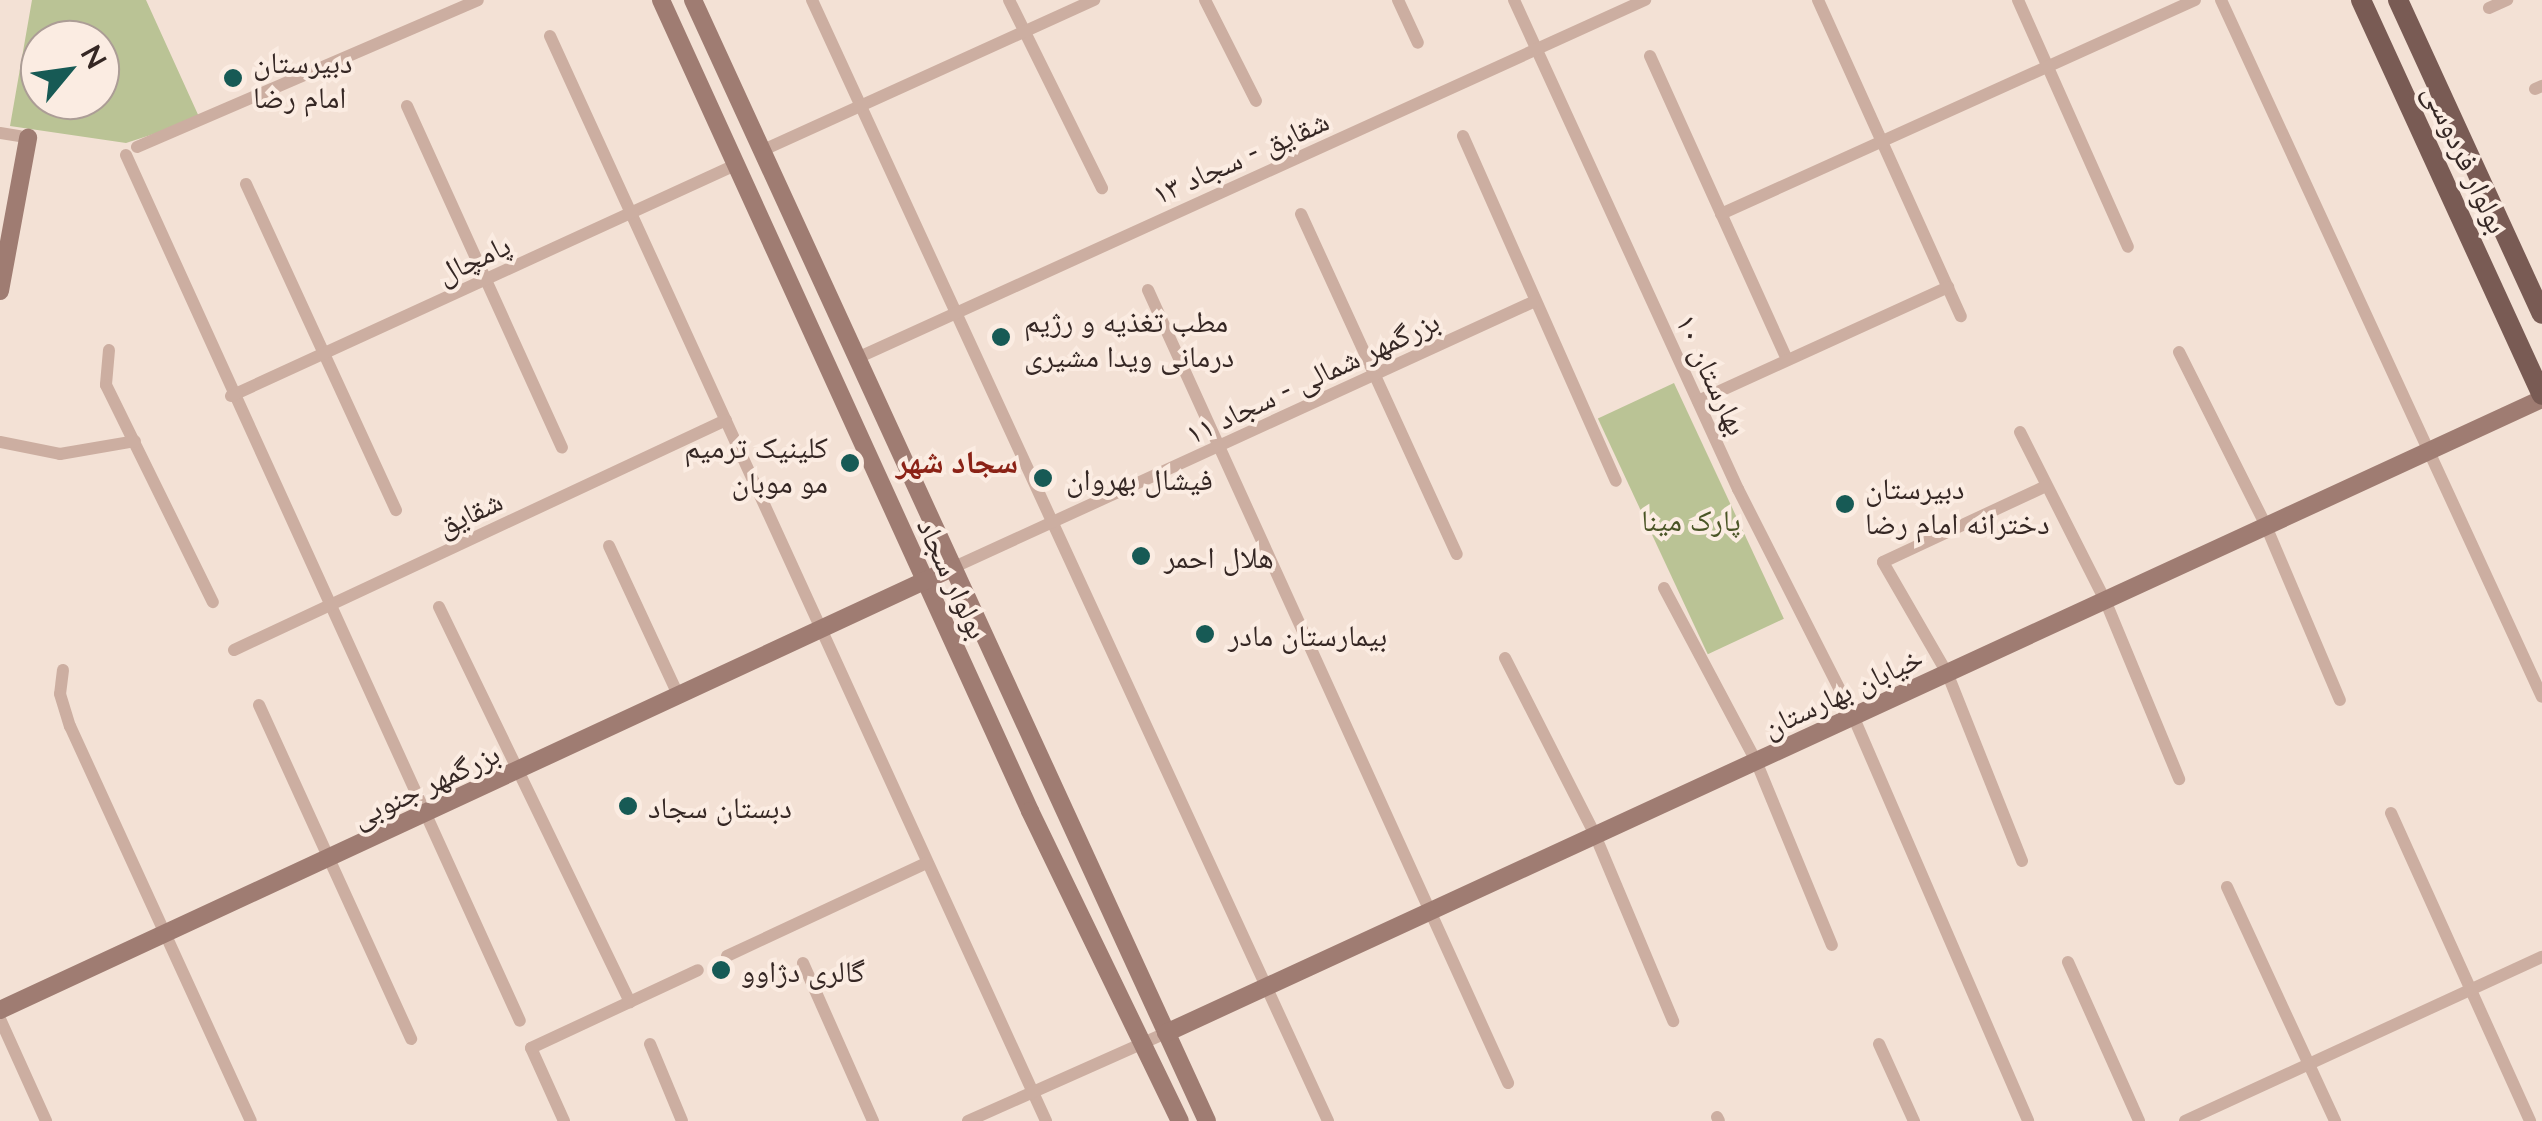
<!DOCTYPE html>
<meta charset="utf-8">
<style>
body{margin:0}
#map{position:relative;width:2542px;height:1121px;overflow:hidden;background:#f3e1d5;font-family:Lato,"Noto Naskh Arabic",sans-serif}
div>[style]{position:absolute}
.green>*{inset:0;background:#bac395;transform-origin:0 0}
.street>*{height:12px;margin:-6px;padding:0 6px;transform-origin:6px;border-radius:6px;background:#ccaea1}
.secondary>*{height:18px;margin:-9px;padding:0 9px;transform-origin:9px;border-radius:9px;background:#9f7c72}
.primary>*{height:20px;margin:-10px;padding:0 10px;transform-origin:10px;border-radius:10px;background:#795b54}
.dots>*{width:28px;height:28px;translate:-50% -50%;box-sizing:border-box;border:5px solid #fbece2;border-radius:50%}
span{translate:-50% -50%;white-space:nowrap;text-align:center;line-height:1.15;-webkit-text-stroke:8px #fbece2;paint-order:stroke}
.poi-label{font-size:30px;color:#352724}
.left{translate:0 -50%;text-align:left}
.right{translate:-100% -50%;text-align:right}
.street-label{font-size:30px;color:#352724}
.park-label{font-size:30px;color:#4a5526}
.neighbourhood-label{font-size:32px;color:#8b2216;font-weight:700}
.north{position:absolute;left:20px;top:20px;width:100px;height:100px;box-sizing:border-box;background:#fbece2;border:2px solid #ac9d96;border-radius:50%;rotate:61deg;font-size:28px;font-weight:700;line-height:40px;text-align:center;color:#352724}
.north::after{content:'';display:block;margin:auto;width:35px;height:45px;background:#175a55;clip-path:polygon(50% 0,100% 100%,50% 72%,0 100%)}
</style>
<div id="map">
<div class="green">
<i style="clip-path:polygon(evenodd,32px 0,146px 0,200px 119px,126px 143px,10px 126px,32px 0,40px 40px,100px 40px,100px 100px,40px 100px,40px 40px)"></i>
<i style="left:1674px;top:383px;width:260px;height:84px;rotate:65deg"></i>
</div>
<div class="street">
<i style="left:812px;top:0;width:1234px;rotate:65.28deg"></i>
<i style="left:1009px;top:0;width:210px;rotate:63.7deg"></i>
<i style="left:1205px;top:0;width:113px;rotate:63.2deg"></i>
<i style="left:1398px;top:0;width:47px;rotate:65.1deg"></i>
<i style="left:1514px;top:0;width:538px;rotate:65.39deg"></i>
<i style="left:1738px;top:489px;width:254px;rotate:63.1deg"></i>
<i style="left:1853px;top:716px;width:441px;rotate:66.6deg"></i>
<i style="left:1818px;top:0;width:347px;rotate:65.7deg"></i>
<i style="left:2018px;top:0;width:270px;rotate:66deg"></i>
<i style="left:2221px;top:0;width:767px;rotate:65.27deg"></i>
<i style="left:2489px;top:8px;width:20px;rotate:-24deg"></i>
<i style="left:550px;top:36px;width:1193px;rotate:65.43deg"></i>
<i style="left:1650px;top:56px;width:333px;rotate:65.7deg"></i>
<i style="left:2535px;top:89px;width:8px;rotate:-23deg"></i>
<i style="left:407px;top:106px;width:375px;rotate:65.6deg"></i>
<i style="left:0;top:133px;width:20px;rotate:9deg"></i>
<i style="left:1463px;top:136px;width:377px;rotate:66.1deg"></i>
<i style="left:137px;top:147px;width:371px;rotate:-23.3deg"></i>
<i style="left:761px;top:151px;width:366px;rotate:-24.4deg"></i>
<i style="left:126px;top:155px;width:951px;rotate:65.54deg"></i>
<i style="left:246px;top:184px;width:359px;rotate:65.3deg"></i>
<i style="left:1301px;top:214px;width:374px;rotate:65.4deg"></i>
<i style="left:1721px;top:214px;width:520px;rotate:-24.3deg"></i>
<i style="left:1148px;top:290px;width:871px;rotate:65.58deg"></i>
<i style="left:109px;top:350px;width:35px;rotate:95deg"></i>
<i style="left:106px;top:385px;width:242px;rotate:63.8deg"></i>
<i style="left:2179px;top:352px;width:195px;rotate:63.4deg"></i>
<i style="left:2266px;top:526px;width:189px;rotate:67deg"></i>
<i style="left:855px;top:359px;width:868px;rotate:-24.44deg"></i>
<i style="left:231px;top:396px;width:554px;rotate:-24.62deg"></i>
<i style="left:1698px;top:401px;width:275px;rotate:-24.5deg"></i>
<i style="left:2020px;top:432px;width:188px;rotate:63.2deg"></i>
<i style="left:2105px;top:600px;width:194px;rotate:67.5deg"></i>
<i style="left:0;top:442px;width:61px;rotate:11.3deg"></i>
<i style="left:60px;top:454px;width:76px;rotate:-9.8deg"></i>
<i style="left:609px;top:546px;width:166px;rotate:65.1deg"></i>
<i style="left:950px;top:569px;width:643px;rotate:-24.61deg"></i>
<i style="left:1664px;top:588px;width:196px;rotate:62deg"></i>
<i style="left:1756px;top:761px;width:199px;rotate:67.6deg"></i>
<i style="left:439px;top:607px;width:439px;rotate:64.2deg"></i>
<i style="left:234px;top:650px;width:543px;rotate:-25.06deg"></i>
<i style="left:1505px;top:658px;width:199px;rotate:63deg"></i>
<i style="left:1595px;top:835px;width:202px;rotate:67.2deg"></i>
<i style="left:63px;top:670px;width:24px;rotate:97deg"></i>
<i style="left:60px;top:694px;width:34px;rotate:73deg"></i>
<i style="left:70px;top:726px;width:434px;rotate:65.4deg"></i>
<i style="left:259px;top:705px;width:367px;rotate:65.5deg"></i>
<i style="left:2391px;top:813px;width:338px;rotate:65.7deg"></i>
<i style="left:2022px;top:861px;width:202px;rotate:-111.7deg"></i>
<i style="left:1947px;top:673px;width:128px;rotate:-120deg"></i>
<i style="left:1883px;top:562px;width:178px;rotate:-25deg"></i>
<i style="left:2227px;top:887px;width:258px;rotate:65.2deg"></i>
<i style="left:727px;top:956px;width:220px;rotate:-25deg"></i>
<i style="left:2068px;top:962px;width:174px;rotate:65.9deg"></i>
<i style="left:803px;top:963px;width:173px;rotate:66.1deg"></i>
<i style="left:0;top:1019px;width:112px;rotate:65.7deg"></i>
<i style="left:650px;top:1044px;width:83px;rotate:67.4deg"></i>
<i style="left:1879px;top:1044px;width:85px;rotate:65.6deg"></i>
<i style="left:1717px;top:1117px;width:4px;rotate:63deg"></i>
<i style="left:564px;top:1121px;width:80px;rotate:-114.3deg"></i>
<i style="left:531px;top:1048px;width:184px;rotate:-25deg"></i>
<i style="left:968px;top:1121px;width:217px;rotate:-24deg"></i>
<i style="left:2185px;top:1121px;width:393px;rotate:-24.7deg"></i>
</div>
<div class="secondary">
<i style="left:661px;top:0;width:891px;rotate:65.53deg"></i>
<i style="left:1030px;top:811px;width:344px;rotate:64.2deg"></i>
<i style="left:693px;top:0;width:1233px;rotate:65.37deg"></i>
<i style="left:0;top:291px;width:156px;rotate:-79.6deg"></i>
<i style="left:0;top:1010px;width:1047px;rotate:-24.9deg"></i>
<i style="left:1166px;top:1033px;width:1515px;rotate:-24.74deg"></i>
</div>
<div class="primary">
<i style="left:2361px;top:0;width:434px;rotate:65.4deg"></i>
<i style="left:2398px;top:0;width:345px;rotate:65.4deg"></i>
</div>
<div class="dots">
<i style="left:233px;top:78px;background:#175a55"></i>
<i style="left:1001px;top:337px;background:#175a55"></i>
<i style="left:850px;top:463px;background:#175a55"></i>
<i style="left:1043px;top:478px;background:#175a55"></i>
<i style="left:1845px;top:504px;background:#175a55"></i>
<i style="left:1141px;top:556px;background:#175a55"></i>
<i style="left:1205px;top:634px;background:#175a55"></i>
<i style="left:628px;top:806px;background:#175a55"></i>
<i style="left:721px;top:970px;background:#175a55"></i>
</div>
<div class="poi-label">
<span class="left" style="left:253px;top:78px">دبیرستان<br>امام رضا</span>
<span class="left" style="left:1024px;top:337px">مطب تغذیه و رژیم<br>درمانی ویدا مشیری</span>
<span class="right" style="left:828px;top:463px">کلینیک ترمیم<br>مو موبان</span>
<span class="left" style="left:1066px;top:478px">فیشال بهروان</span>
<span class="left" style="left:1865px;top:504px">دبیرستان<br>دخترانه امام رضا</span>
<span class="left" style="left:1164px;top:556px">هلال احمر</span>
<span class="left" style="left:1228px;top:634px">بیمارستان مادر</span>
<span class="left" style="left:648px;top:806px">دبستان سجاد</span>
<span class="left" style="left:741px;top:970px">گالری دژاوو</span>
</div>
<div class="street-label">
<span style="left:1240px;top:156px;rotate:-24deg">شقایق - سجاد ۱۳</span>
<span style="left:2467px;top:158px;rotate:65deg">بولوار فردوسی</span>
<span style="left:473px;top:258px;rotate:-25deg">پامچال</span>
<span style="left:1713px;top:374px;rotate:65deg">بهارستان ۱۰</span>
<span style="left:1312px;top:376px;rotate:-25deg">بزرگمهر شمالی - سجاد ۱۱</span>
<span style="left:469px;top:512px;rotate:-25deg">شقایق</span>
<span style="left:954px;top:578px;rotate:65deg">بولوار سجاد</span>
<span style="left:1842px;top:691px;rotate:-25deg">خیابان بهارستان</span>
<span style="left:425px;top:784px;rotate:-25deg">بزرگمهر جنوبی</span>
</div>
<div class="park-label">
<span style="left:1691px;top:519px">پارک مینا</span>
</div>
<div class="neighbourhood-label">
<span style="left:957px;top:461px">سجاد شهر</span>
</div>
<div class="north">N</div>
</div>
